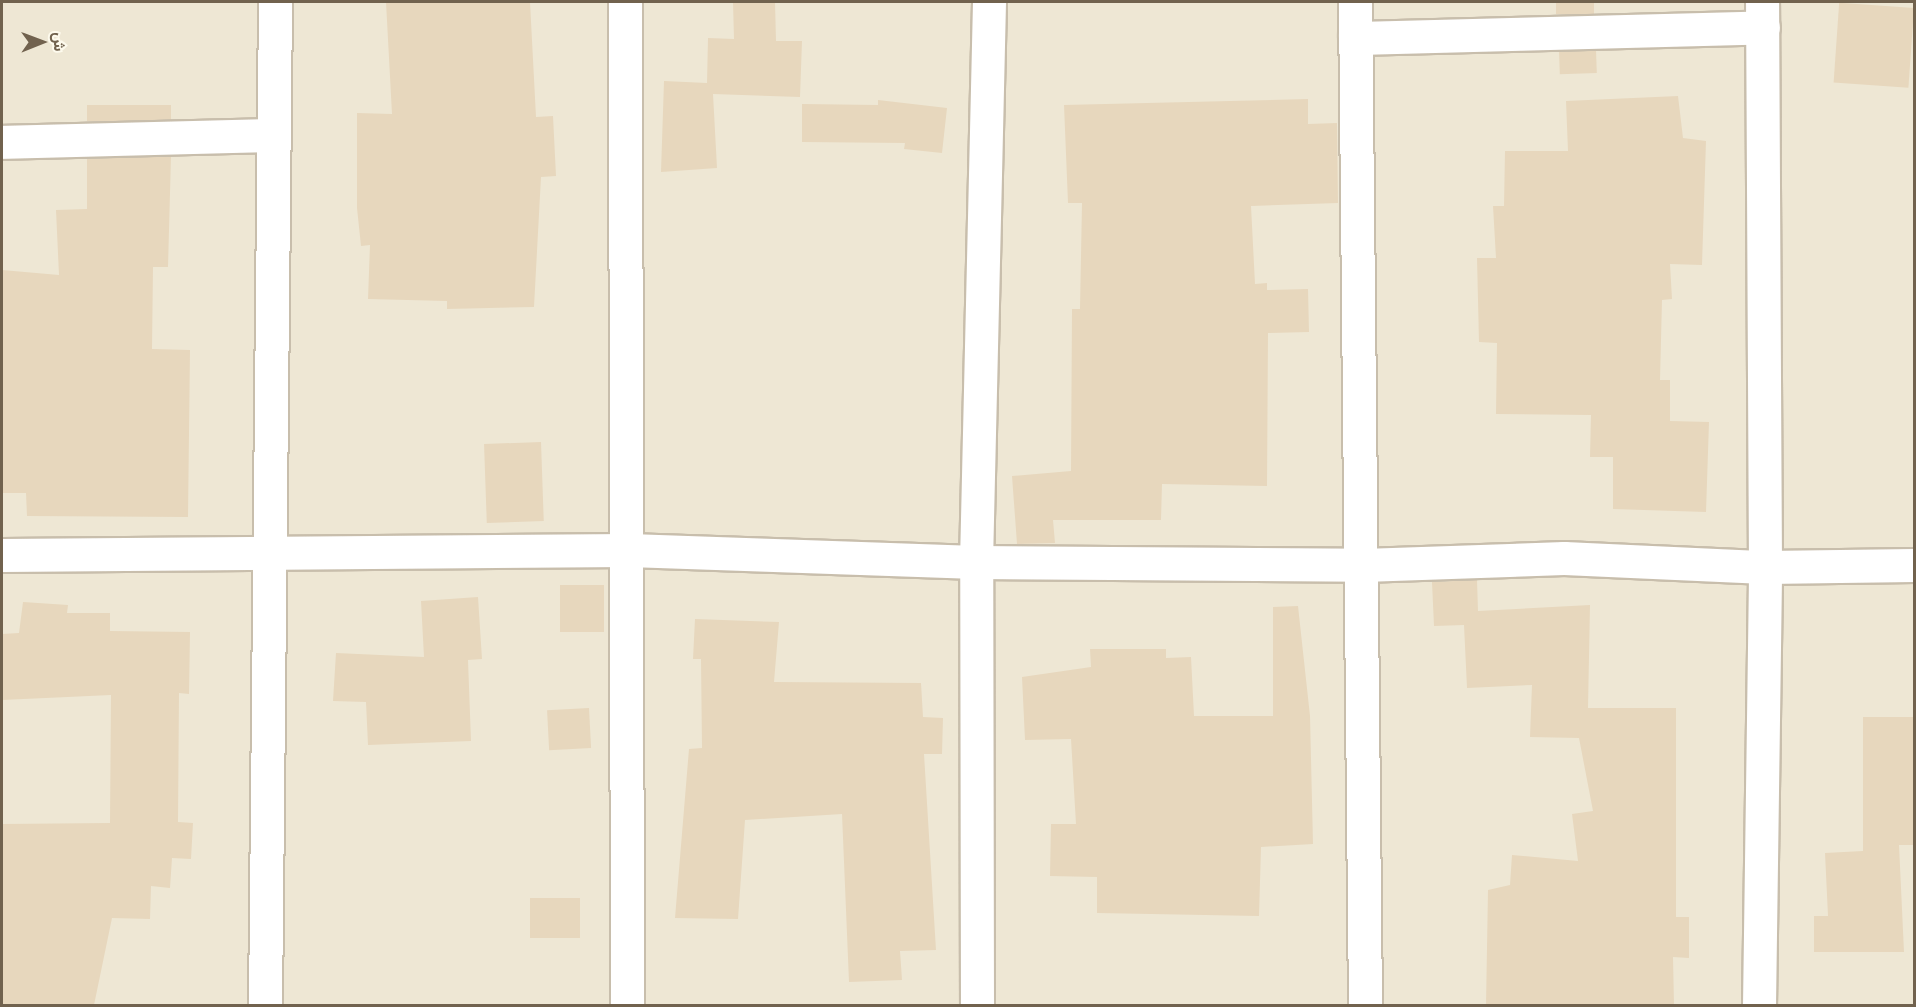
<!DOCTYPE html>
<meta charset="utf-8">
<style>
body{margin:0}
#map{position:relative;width:1916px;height:1007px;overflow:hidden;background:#faf7e7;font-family:"Open Sans",Vazirmatn,sans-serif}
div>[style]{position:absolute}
.residential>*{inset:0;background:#eee7d4;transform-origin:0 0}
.building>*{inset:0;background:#e7d7bd;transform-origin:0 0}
.roads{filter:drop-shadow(2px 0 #c8beac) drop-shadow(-2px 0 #c8beac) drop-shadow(0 2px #c8beac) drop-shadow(0 -2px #c8beac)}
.minor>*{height:33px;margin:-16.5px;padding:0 16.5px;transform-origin:16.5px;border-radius:16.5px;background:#fff}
span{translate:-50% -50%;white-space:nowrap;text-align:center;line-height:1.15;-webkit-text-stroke:4.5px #fdfaed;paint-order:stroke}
.frame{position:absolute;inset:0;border:3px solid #71624e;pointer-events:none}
.north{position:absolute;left:12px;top:12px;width:60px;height:60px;-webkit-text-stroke:4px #fdfaed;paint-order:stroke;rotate:89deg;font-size:16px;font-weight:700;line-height:24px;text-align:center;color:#71624e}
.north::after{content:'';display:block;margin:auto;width:21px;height:27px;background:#71624e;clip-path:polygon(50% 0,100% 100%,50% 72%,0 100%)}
</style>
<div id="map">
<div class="residential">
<i style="left:2px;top:2px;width:1912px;height:1003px"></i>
</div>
<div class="building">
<i style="clip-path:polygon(386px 2px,530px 2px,536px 117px,553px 116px,556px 176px,541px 177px,534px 307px,447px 309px,447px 301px,368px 299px,370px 245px,361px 246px,357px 208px,357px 113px,392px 114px)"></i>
<i style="clip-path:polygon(733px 2px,775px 2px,776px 41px,802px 41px,800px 97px,713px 94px,717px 168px,661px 172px,664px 81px,707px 83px,708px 38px,734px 39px)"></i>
<i style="left:1556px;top:2px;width:38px;height:12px"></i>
<i style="left:1914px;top:8px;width:80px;height:75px;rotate:94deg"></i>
<i style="left:1596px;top:50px;width:23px;height:37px;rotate:88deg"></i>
<i style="clip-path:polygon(1678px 96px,1683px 138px,1706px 141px,1702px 265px,1670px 264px,1672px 299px,1662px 300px,1660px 380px,1670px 380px,1670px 421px,1709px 422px,1706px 512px,1613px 509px,1613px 457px,1590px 457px,1591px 415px,1496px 414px,1497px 343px,1479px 342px,1477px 258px,1496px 258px,1493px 206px,1504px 206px,1505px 151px,1568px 151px,1566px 101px)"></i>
<i style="clip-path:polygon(1308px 99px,1308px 124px,1337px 123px,1338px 203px,1251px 206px,1255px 284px,1267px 283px,1267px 290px,1308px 289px,1309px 332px,1268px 333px,1267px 486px,1162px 484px,1161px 520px,1053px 520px,1055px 543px,1017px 544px,1012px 476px,1071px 471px,1072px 309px,1080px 309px,1082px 203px,1068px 203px,1064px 105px)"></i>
<i style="clip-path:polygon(878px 100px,947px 108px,942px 153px,904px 149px,905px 143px,802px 142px,802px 104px,878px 105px)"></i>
<i style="left:87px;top:105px;width:84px;height:16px"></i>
<i style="clip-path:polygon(171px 156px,168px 267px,153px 267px,152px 349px,190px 350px,188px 517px,27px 516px,26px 493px,2px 493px,2px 270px,59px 275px,56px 210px,87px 209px,87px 159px)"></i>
<i style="left:541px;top:442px;width:79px;height:57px;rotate:88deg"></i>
<i style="clip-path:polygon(1477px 580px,1478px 611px,1590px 605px,1588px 708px,1676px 708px,1676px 917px,1689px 917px,1689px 958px,1673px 957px,1674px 1005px,1486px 1005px,1488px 890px,1510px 885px,1512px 855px,1578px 861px,1572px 814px,1593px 811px,1579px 738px,1530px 737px,1532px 685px,1467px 688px,1464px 625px,1434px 626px,1432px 582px)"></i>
<i style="left:560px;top:585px;width:44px;height:47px"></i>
<i style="clip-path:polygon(478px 597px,482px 659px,468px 660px,471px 741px,368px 745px,366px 702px,333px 701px,336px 653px,424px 657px,421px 601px)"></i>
<i style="clip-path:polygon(23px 602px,68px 605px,67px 613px,110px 613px,110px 631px,190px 632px,189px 694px,179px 693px,178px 822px,193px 823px,191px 859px,172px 858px,170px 888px,151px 886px,150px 919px,112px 918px,94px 1005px,2px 1005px,2px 824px,110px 823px,111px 695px,2px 700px,2px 634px,19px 633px)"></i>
<i style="clip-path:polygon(1298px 606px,1310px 716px,1313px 844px,1261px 847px,1259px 916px,1097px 913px,1097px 877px,1050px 876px,1051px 824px,1076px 824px,1071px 739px,1025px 740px,1022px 677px,1091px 667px,1090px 649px,1166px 649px,1166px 658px,1191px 657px,1194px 716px,1273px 716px,1273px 607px)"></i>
<i style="clip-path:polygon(695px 619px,779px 622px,774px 682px,921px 683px,923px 717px,943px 718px,942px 754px,924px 754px,936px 950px,900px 951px,902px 980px,849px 982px,842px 814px,745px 820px,738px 919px,675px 918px,689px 749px,702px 748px,701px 659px,693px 659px)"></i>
<i style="left:589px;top:708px;width:40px;height:42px;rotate:87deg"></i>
<i style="clip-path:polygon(1863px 717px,1914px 717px,1914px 845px,1899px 845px,1904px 952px,1814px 952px,1814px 916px,1828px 916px,1825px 853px,1863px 851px)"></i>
<i style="left:530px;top:898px;width:50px;height:40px"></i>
</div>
<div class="roads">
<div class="minor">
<i style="left:625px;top:2px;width:1004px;rotate:89.89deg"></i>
<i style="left:1355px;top:2px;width:1004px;rotate:89.43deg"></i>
<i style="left:1355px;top:38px;width:408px;rotate:-1.5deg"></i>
<i style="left:2px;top:142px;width:272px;rotate:-1.5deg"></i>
<i style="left:2px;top:555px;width:627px;rotate:-0.46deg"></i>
<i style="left:629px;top:550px;width:347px;rotate:2deg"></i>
<i style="left:976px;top:562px;width:387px;rotate:0.4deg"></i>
<i style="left:1363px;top:565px;width:201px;rotate:-2deg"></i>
<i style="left:1564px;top:558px;width:201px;rotate:2.6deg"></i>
<i style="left:1765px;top:567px;width:149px;rotate:-0.8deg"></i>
<i style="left:265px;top:1006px;width:1004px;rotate:-89.43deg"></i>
<i style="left:977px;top:1006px;width:444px;rotate:-90.1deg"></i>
<i style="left:976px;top:562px;width:560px;rotate:-88.67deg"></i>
<i style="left:1759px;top:1006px;width:439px;rotate:-89.2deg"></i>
<i style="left:1765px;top:567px;width:565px;rotate:-90.3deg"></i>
</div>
</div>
<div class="frame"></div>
<div class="north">ش</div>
</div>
